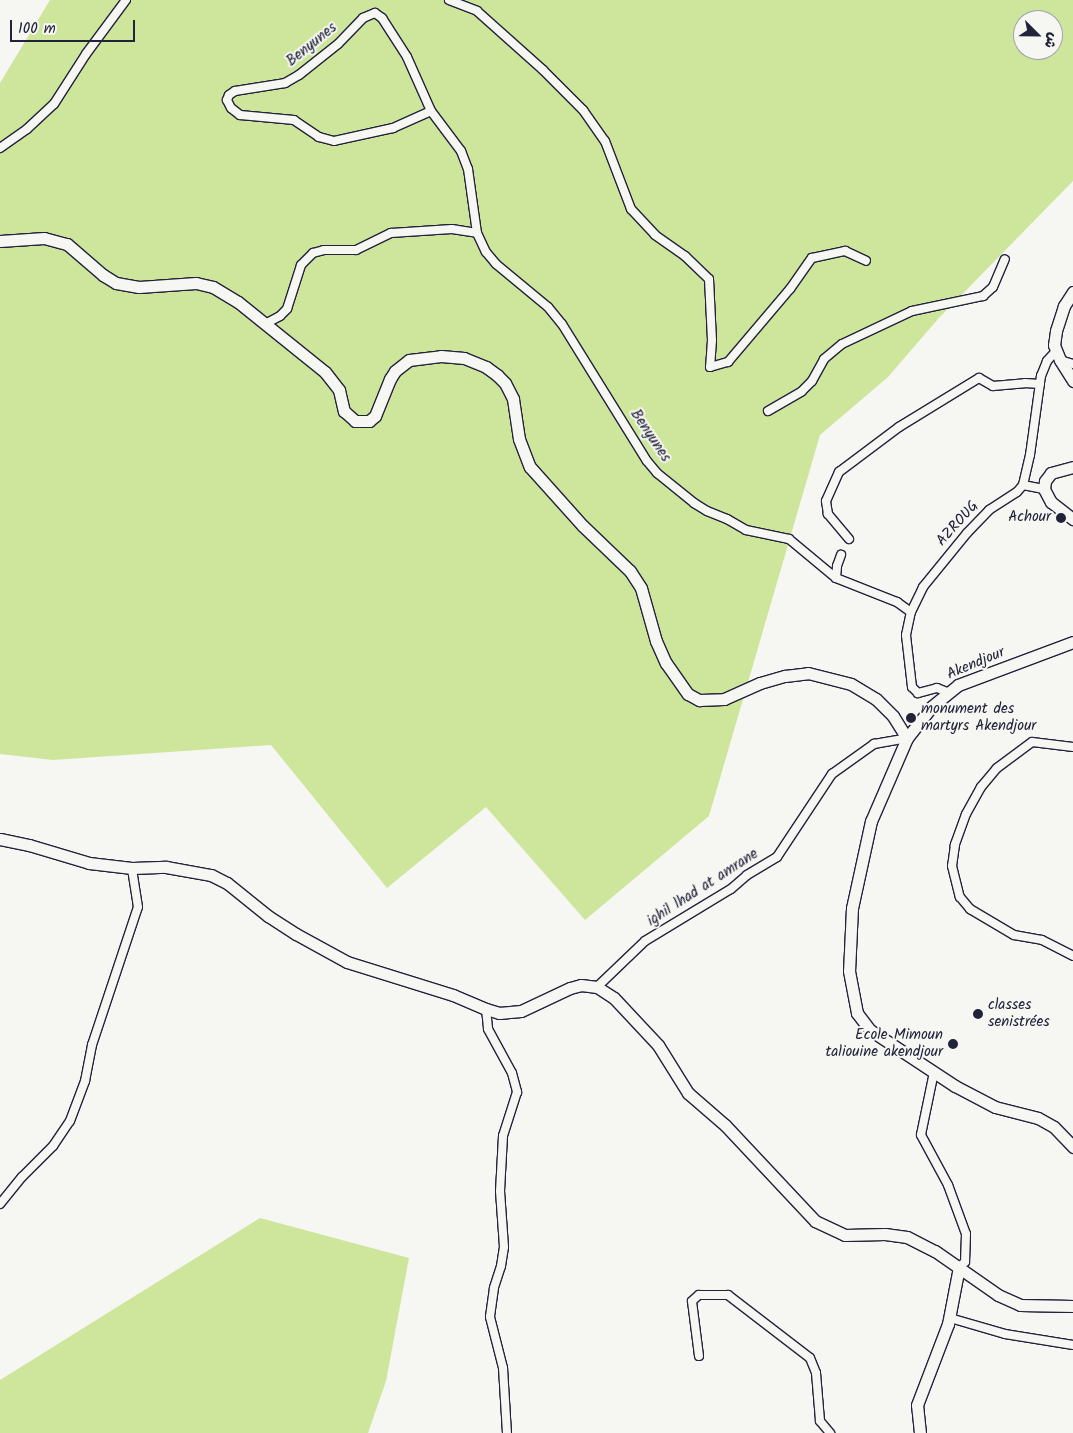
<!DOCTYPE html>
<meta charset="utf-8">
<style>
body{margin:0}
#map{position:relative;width:1073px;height:1433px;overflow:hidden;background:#f6f6f2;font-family:Kalam,"Playpen Sans Arabic",sans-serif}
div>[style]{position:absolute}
.green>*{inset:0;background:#cee69c}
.roads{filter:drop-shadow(1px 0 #22223b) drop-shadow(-1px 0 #22223b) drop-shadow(0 1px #22223b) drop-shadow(0 -1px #22223b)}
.street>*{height:8px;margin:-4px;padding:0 4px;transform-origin:4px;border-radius:4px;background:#f6f6f2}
.secondary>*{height:11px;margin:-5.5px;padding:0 5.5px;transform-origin:5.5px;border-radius:5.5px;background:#f6f6f2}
.dots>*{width:14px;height:14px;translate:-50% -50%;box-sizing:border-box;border:2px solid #f6f6f2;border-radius:50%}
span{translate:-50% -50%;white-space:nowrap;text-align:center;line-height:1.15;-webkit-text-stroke:4px #f6f6f2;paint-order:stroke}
.street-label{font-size:15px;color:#22223b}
.poi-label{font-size:15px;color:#22223b}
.right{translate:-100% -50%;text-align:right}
.left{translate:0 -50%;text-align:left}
.north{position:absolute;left:1013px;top:10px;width:50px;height:50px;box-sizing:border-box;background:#f6f6f2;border:1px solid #a1a1a9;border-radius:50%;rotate:113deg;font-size:14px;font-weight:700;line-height:20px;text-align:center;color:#22223b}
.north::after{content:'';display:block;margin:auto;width:18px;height:22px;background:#22223b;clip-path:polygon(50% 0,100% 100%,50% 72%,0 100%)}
.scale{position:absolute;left:10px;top:20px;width:125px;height:22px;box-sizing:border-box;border:2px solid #22223b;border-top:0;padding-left:6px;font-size:15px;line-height:18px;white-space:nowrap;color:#22223b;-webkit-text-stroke:4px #f6f6f2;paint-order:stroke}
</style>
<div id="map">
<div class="green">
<i style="clip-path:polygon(evenodd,50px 0,1073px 0,1073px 181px,938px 319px,888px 377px,820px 435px,709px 816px,585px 920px,486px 807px,387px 888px,271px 745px,53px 760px,0 754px,0 83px,50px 0,1023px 20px,1053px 20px,1053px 50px,1023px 50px,1023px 20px)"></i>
<i style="clip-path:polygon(260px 1218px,409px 1258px,386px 1381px,368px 1433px,0 1433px,0 1380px)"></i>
</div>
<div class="roads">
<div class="street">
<i style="left:449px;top:0;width:30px;rotate:21deg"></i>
<i style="left:477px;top:11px;width:89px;rotate:41.8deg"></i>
<i style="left:543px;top:70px;width:57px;rotate:45deg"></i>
<i style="left:583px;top:110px;width:38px;rotate:55deg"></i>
<i style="left:605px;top:141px;width:73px;rotate:69.1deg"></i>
<i style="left:631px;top:209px;width:35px;rotate:47deg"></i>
<i style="left:655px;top:235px;width:37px;rotate:35deg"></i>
<i style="left:685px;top:256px;width:33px;rotate:44deg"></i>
<i style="left:709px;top:279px;width:61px;rotate:87.2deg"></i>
<i style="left:712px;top:340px;width:27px;rotate:94deg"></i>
<i style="left:710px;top:367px;width:19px;rotate:-16deg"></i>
<i style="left:728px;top:362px;width:96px;rotate:-49.7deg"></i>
<i style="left:790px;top:289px;width:38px;rotate:-55deg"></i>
<i style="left:812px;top:258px;width:34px;rotate:-12deg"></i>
<i style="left:845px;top:251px;width:23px;rotate:25deg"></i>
<i style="left:431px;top:111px;width:42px;rotate:155.9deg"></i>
<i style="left:393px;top:128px;width:60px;rotate:167.6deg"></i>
<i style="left:334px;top:141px;width:16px;rotate:-165deg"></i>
<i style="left:319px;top:137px;width:30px;rotate:-146deg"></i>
<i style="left:294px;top:120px;width:54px;rotate:-174.7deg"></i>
<i style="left:240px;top:115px;width:11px;rotate:-142deg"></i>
<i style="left:231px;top:108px;width:9px;rotate:-117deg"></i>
<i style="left:227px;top:100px;width:5px;rotate:-68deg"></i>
<i style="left:229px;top:95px;width:7px;rotate:-34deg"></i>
<i style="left:235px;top:91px;width:51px;rotate:-9.1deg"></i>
<i style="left:285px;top:83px;width:16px;rotate:-30deg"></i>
<i style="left:299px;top:75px;width:50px;rotate:-38.5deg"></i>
<i style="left:338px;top:44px;width:36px;rotate:-46deg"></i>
<i style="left:363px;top:18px;width:13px;rotate:-23deg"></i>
<i style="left:375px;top:13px;width:9px;rotate:36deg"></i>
<i style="left:382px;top:18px;width:46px;rotate:57.3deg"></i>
<i style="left:407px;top:57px;width:59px;rotate:66deg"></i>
<i style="left:431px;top:111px;width:50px;rotate:53.1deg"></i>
<i style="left:461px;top:151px;width:19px;rotate:69deg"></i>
<i style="left:468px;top:169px;width:65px;rotate:82deg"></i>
<i style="left:477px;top:233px;width:21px;rotate:65deg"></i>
<i style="left:486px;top:252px;width:16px;rotate:50deg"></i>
<i style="left:496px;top:264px;width:67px;rotate:39.6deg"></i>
<i style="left:548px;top:307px;width:22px;rotate:51deg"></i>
<i style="left:562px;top:324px;width:161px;rotate:58.2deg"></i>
<i style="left:647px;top:461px;width:16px;rotate:50deg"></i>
<i style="left:657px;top:473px;width:48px;rotate:39deg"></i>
<i style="left:694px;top:503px;width:15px;rotate:32deg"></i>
<i style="left:707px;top:511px;width:22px;rotate:22deg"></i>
<i style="left:727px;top:519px;width:22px;rotate:30deg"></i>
<i style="left:746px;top:530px;width:44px;rotate:11.8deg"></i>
<i style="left:789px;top:539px;width:61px;rotate:39.7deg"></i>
<i style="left:836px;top:578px;width:66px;rotate:21.5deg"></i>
<i style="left:897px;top:602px;width:17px;rotate:36deg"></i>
<i style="left:0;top:148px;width:33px;rotate:-35deg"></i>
<i style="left:27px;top:129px;width:37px;rotate:-43deg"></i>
<i style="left:54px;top:104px;width:59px;rotate:-57.4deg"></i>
<i style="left:86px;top:54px;width:67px;rotate:-53.5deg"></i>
<i style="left:265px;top:324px;width:17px;rotate:-28deg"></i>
<i style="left:280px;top:316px;width:10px;rotate:-45deg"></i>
<i style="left:287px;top:309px;width:46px;rotate:-72.3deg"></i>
<i style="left:301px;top:265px;width:17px;rotate:-45deg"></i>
<i style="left:313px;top:253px;width:11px;rotate:-15deg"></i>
<i style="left:324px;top:250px;width:32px"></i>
<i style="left:356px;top:250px;width:39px;rotate:-26deg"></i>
<i style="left:391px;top:233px;width:61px;rotate:-3.8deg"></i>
<i style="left:452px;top:229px;width:25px;rotate:9deg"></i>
<i style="left:1060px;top:360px;width:14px;rotate:17deg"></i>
<i style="left:768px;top:411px;width:39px;rotate:-30deg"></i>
<i style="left:802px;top:391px;width:14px;rotate:-45deg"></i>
<i style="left:812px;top:381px;width:25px;rotate:-61deg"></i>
<i style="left:824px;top:359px;width:23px;rotate:-40deg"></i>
<i style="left:842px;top:344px;width:77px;rotate:-25.2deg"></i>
<i style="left:912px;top:311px;width:73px;rotate:-11.9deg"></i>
<i style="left:983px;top:296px;width:13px;rotate:-42deg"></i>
<i style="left:993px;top:287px;width:30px;rotate:-67deg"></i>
<i style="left:1023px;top:485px;width:21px;rotate:11deg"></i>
<i style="left:849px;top:539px;width:33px;rotate:-130deg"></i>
<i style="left:828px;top:514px;width:13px;rotate:-99deg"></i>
<i style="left:826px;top:501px;width:32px;rotate:-66deg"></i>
<i style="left:839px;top:472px;width:75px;rotate:-36.9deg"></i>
<i style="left:899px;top:427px;width:94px;rotate:-31.5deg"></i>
<i style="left:979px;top:378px;width:16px;rotate:30deg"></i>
<i style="left:993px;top:386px;width:32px;rotate:-5deg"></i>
<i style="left:1025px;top:383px;width:15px;rotate:4deg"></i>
<i style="left:836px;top:578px;width:12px;rotate:-85deg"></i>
<i style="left:837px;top:566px;width:12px;rotate:-70deg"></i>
<i style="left:947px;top:692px;width:11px;rotate:-158deg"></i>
<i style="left:937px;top:688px;width:20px;rotate:165deg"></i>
<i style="left:918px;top:693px;width:8px;rotate:-135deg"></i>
<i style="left:912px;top:687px;width:52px;rotate:-96.6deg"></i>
<i style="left:906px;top:635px;width:24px;rotate:-78deg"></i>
<i style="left:911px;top:612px;width:28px;rotate:-64deg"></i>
<i style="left:923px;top:587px;width:70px;rotate:-50.8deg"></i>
<i style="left:967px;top:533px;width:32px;rotate:-46deg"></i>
<i style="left:989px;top:510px;width:33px;rotate:-33deg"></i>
<i style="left:1017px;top:492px;width:9px;rotate:-49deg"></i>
<i style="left:1023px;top:485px;width:31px;rotate:-77deg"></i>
<i style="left:1030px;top:455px;width:80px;rotate:-82.1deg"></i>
<i style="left:1041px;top:376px;width:16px;rotate:-68deg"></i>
<i style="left:1047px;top:361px;width:13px;rotate:-48deg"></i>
<i style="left:1073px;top:747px;width:41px;rotate:-173deg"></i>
<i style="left:1032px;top:742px;width:44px;rotate:143.4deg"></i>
<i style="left:997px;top:768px;width:25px;rotate:130deg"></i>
<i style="left:981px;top:787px;width:31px;rotate:119deg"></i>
<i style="left:966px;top:814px;width:33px;rotate:110deg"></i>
<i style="left:955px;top:845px;width:21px;rotate:98deg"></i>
<i style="left:952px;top:866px;width:32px;rotate:76deg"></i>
<i style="left:960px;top:897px;width:16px;rotate:50deg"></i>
<i style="left:970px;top:909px;width:51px;rotate:30.6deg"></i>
<i style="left:1014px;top:935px;width:28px;rotate:10deg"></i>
<i style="left:1042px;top:940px;width:35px;rotate:27deg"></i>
<i style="left:597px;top:987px;width:66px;rotate:-43.8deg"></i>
<i style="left:645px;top:941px;width:100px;rotate:-31.2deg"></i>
<i style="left:731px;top:889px;width:21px;rotate:-41deg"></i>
<i style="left:747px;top:875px;width:35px;rotate:-31deg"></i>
<i style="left:777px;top:857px;width:100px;rotate:-56.5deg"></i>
<i style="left:832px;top:774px;width:52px;rotate:-35.5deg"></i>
<i style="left:874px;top:744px;width:34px;rotate:-10deg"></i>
<i style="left:486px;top:1009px;width:20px;rotate:84deg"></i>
<i style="left:488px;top:1029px;width:50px;rotate:61.4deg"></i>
<i style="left:512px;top:1073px;width:20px;rotate:75deg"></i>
<i style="left:517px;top:1092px;width:46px;rotate:107.7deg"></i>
<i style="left:503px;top:1136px;width:55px;rotate:93.1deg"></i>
<i style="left:500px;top:1191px;width:56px;rotate:85.9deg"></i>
<i style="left:504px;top:1247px;width:19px;rotate:99deg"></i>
<i style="left:501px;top:1266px;width:23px;rotate:108deg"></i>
<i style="left:494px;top:1288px;width:29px;rotate:98deg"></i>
<i style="left:490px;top:1317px;width:53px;rotate:75.7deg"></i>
<i style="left:503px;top:1368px;width:65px;rotate:86.5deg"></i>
<i style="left:934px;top:1072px;width:64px;rotate:101.7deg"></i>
<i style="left:921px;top:1135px;width:57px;rotate:61.6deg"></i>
<i style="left:948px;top:1185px;width:52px;rotate:69.8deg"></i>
<i style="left:966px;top:1234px;width:28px;rotate:92deg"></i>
<i style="left:965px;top:1262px;width:8px;rotate:140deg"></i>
<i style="left:0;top:1204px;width:35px;rotate:-51deg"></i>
<i style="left:22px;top:1177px;width:44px;rotate:-45deg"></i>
<i style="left:53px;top:1146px;width:30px;rotate:-56deg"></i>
<i style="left:70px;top:1121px;width:43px;rotate:-69.4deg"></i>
<i style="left:85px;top:1081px;width:37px;rotate:-79deg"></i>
<i style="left:92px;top:1045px;width:145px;rotate:-71.6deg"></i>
<i style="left:138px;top:907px;width:39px;rotate:-99deg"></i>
<i style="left:950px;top:1318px;width:57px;rotate:16.2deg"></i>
<i style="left:1005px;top:1334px;width:69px;rotate:9.2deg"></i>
<i style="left:699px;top:1356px;width:55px;rotate:-97.3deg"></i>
<i style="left:692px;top:1301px;width:9px;rotate:-41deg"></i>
<i style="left:699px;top:1295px;width:29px"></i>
<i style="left:728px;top:1295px;width:103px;rotate:37.5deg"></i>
<i style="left:810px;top:1358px;width:16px;rotate:68deg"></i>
<i style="left:816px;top:1373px;width:48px;rotate:85.2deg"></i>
<i style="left:820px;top:1421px;width:16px;rotate:50deg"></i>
</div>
<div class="secondary">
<i style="left:0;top:241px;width:44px;rotate:-3.9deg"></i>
<i style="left:44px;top:238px;width:24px;rotate:15deg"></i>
<i style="left:67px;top:244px;width:48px;rotate:40.7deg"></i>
<i style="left:103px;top:275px;width:15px;rotate:32deg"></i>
<i style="left:116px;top:283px;width:23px;rotate:10deg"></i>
<i style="left:139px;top:287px;width:57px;rotate:-4deg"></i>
<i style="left:196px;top:283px;width:17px;rotate:13deg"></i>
<i style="left:213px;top:287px;width:29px;rotate:31deg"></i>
<i style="left:238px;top:302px;width:112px;rotate:38.8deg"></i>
<i style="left:325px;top:372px;width:23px;rotate:52deg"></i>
<i style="left:339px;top:390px;width:22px;rotate:77deg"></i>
<i style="left:344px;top:411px;width:15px;rotate:42deg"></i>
<i style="left:355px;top:421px;width:14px"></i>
<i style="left:369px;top:421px;width:8px;rotate:-40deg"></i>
<i style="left:375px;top:416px;width:40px;rotate:-68deg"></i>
<i style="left:390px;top:379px;width:9px;rotate:-58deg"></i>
<i style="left:395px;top:371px;width:18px;rotate:-38deg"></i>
<i style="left:409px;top:360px;width:32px;rotate:-7deg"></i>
<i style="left:441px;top:356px;width:23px;rotate:5deg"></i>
<i style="left:464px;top:358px;width:24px;rotate:22deg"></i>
<i style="left:486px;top:367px;width:14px;rotate:36deg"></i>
<i style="left:497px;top:375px;width:11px;rotate:45deg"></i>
<i style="left:505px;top:383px;width:18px;rotate:63deg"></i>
<i style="left:513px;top:399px;width:40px;rotate:81.5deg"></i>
<i style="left:519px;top:439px;width:30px;rotate:69deg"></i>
<i style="left:530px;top:467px;width:79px;rotate:48.1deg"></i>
<i style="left:583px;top:526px;width:65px;rotate:43.8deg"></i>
<i style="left:630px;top:571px;width:20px;rotate:57deg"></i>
<i style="left:641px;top:588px;width:55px;rotate:74.2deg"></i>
<i style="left:656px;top:641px;width:24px;rotate:66deg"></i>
<i style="left:666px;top:663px;width:38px;rotate:55deg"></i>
<i style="left:688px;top:694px;width:13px;rotate:29deg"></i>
<i style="left:699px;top:700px;width:25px;rotate:-2deg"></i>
<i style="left:724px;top:699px;width:39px;rotate:-24deg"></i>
<i style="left:760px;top:683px;width:26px;rotate:-16deg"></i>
<i style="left:785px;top:676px;width:23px;rotate:-7deg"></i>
<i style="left:808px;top:673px;width:44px;rotate:14.3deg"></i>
<i style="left:851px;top:684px;width:29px;rotate:31deg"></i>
<i style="left:876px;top:699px;width:24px;rotate:45deg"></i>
<i style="left:893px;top:716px;width:26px;rotate:58deg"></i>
<i style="left:907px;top:738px;width:90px;rotate:113.4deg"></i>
<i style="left:871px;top:821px;width:89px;rotate:102.3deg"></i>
<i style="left:852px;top:908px;width:63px;rotate:92.7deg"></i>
<i style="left:849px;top:971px;width:43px;rotate:79.2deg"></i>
<i style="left:857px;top:1013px;width:21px;rotate:53deg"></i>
<i style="left:870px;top:1030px;width:102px;rotate:33.4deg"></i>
<i style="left:955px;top:1086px;width:45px;rotate:27.7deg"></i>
<i style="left:995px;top:1107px;width:44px;rotate:14.3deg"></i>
<i style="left:1038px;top:1118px;width:18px;rotate:29deg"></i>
<i style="left:1054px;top:1127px;width:28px;rotate:46deg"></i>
<i style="left:1073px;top:292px;width:17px;rotate:123deg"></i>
<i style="left:1064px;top:306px;width:26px;rotate:108deg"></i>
<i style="left:1056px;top:331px;width:14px;rotate:98deg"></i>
<i style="left:1054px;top:345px;width:16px;rotate:68deg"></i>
<i style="left:1060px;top:360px;width:25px;rotate:58deg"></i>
<i style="left:1073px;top:467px;width:23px;rotate:165deg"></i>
<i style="left:1051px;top:473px;width:10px;rotate:127deg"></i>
<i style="left:1045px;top:481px;width:8px;rotate:97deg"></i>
<i style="left:1044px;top:489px;width:15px;rotate:62deg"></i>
<i style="left:1051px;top:502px;width:28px;rotate:38deg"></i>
<i style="left:907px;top:738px;width:39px;rotate:-52deg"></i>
<i style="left:931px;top:707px;width:35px;rotate:-39deg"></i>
<i style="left:958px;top:685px;width:123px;rotate:-20.5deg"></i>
<i style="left:0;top:839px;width:30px;rotate:12deg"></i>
<i style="left:29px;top:845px;width:63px;rotate:16.7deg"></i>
<i style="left:89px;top:863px;width:43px;rotate:6.6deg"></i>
<i style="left:132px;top:868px;width:34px;rotate:-2deg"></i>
<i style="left:166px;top:867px;width:46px;rotate:10.1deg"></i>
<i style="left:211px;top:875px;width:18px;rotate:27deg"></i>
<i style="left:227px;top:883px;width:53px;rotate:38.8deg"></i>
<i style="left:268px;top:916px;width:33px;rotate:33deg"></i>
<i style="left:296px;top:934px;width:58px;rotate:28.8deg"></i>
<i style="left:347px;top:962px;width:111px;rotate:17.3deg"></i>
<i style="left:453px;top:995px;width:36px;rotate:23deg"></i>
<i style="left:486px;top:1009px;width:14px;rotate:17deg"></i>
<i style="left:499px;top:1013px;width:22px;rotate:-5deg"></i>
<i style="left:521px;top:1011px;width:54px;rotate:-25.1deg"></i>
<i style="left:570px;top:988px;width:11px;rotate:-15deg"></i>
<i style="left:581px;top:985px;width:16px;rotate:7deg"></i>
<i style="left:597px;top:987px;width:20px;rotate:33deg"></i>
<i style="left:614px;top:998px;width:64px;rotate:46.9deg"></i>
<i style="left:658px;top:1045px;width:57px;rotate:58deg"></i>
<i style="left:688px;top:1093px;width:49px;rotate:40.9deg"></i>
<i style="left:725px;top:1125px;width:132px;rotate:46.8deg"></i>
<i style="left:815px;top:1221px;width:33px;rotate:25deg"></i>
<i style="left:845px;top:1235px;width:40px;rotate:-1.4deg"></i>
<i style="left:885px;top:1234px;width:22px;rotate:8deg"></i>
<i style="left:907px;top:1237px;width:31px;rotate:27deg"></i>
<i style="left:935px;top:1251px;width:77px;rotate:34.9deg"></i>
<i style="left:998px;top:1295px;width:24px;rotate:24deg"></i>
<i style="left:1020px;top:1305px;width:53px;rotate:1.1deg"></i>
<i style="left:920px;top:1433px;width:28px;rotate:-96deg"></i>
<i style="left:917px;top:1405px;width:87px;rotate:-69.1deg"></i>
<i style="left:948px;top:1324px;width:58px;rotate:-79.1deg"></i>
</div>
</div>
<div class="dots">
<i style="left:1061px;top:518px;background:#22223b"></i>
<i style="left:911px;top:718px;background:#22223b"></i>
<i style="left:978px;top:1014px;background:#22223b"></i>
<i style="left:953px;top:1044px;background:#22223b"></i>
</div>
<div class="street-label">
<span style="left:312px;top:45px;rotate:-39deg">Benyunes</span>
<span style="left:650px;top:436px;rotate:56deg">Benyunes</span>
<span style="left:958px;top:524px;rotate:-48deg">AZROUG</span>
<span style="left:976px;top:664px;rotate:-23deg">Akendjour</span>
<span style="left:703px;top:888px;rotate:-33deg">ighil lhad at amrane</span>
</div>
<div class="poi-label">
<span class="right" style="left:1051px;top:518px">Achour</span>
<span class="left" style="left:921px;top:718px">monument des<br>martyrs Akendjour</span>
<span class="left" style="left:988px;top:1014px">classes<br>senistrées</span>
<span class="right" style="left:943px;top:1044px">Ecole Mimoun<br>taliouine akendjour</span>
</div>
<div class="north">ش</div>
<div class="scale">100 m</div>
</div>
